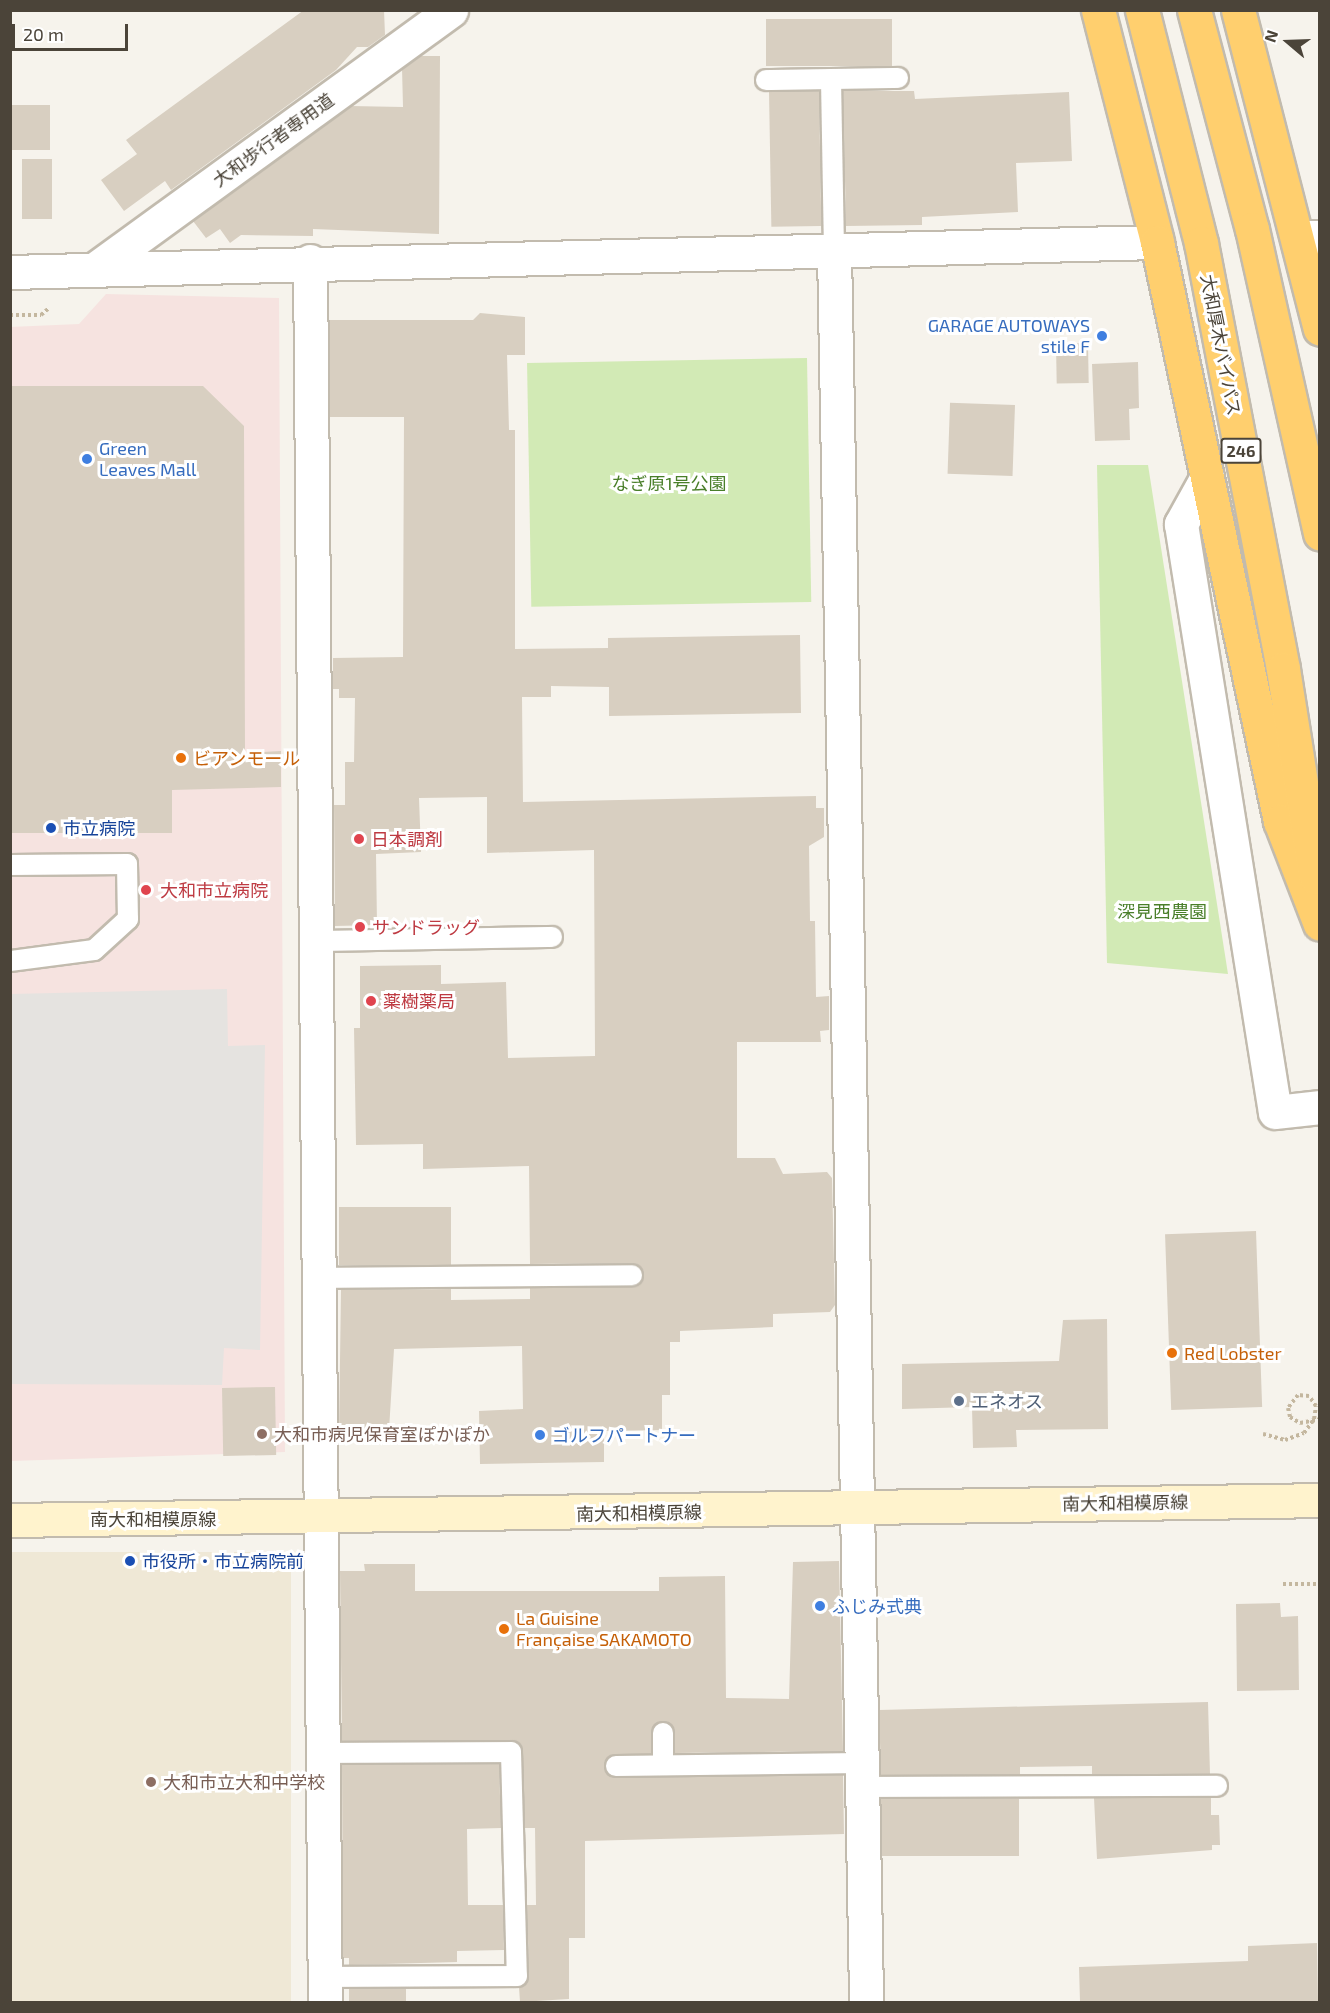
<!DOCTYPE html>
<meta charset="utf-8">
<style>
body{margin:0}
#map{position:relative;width:1330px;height:2013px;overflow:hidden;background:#f6f3ec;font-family:"Exo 2","Noto Sans JP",sans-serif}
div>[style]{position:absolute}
.education>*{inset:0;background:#efe8d6;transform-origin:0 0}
.medical>*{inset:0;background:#f6e3e0}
.green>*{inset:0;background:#d2eab5;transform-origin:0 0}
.parking>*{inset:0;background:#e5e3e0}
.building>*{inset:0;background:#d8cfc1;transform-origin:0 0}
.path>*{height:4px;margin-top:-2px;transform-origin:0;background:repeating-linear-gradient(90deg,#c4b79f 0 3px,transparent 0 6px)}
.roads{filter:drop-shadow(2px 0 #c2bbae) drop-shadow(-2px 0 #c2bbae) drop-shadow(0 2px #c2bbae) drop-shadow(0 -2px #c2bbae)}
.lane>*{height:20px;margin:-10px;padding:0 10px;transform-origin:10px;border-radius:10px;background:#fff}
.street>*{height:33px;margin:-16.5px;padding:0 16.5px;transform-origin:16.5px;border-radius:16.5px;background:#fff}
.secondary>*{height:33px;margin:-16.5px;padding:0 16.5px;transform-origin:16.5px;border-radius:16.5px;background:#fff3cd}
.highway>*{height:33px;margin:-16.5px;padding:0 16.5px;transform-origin:16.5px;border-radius:16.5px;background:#ffcf6e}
.dots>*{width:16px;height:16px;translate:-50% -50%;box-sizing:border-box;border:3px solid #fff;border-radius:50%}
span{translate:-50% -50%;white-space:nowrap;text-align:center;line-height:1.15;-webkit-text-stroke:6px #fff;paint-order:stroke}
.shield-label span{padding:2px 4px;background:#fff;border:2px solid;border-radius:4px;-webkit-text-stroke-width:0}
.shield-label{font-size:16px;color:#4b4439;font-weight:700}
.street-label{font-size:18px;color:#4b4439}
.shop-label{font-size:18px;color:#366cbe}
.right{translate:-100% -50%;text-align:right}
.left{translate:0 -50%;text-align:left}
.park-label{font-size:18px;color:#4a7f2a}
.food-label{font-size:18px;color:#c56008}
.transit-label{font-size:18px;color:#164399}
.health-label{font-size:18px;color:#be3a42}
.service-label{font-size:18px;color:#4e5e75}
.education-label{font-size:18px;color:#785e54}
.frame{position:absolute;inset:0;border:12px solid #4b4439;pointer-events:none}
.north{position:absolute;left:1258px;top:12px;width:60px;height:60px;-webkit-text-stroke:4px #fff;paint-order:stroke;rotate:289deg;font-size:16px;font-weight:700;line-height:24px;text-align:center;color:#4b4439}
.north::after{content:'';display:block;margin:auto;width:21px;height:27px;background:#4b4439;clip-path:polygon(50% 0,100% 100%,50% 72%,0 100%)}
.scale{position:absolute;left:12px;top:24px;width:116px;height:27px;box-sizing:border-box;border:3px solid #4b4439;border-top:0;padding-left:8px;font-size:18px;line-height:21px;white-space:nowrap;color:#4b4439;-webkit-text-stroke:4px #fff;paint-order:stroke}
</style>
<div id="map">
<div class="education">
<i style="left:291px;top:1552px;width:450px;height:280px;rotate:90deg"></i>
</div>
<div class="medical">
<i style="clip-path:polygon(106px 294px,279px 298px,285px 1452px,11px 1461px,10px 327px,79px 324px)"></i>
</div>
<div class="green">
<i style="left:807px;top:358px;width:244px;height:280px;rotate:89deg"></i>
<i style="clip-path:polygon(1097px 465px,1148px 465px,1228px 974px,1107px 963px)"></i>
</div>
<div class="parking">
<i style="clip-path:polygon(227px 989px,228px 1046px,265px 1045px,260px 1350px,224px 1348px,222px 1385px,11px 1384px,11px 994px)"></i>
</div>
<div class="building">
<i style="clip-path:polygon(304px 10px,384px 10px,385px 35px,368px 47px,357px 47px,336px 70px,171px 190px,165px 181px,124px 211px,101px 180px,137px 154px,126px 140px)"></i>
<i style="left:892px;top:19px;width:47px;height:126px;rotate:90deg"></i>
<i style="clip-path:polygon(420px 56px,440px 56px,439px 234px,313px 229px,313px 236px,241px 235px,230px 243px,220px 229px,206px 238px,193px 221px,350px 106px,403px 107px,402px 68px)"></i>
<i style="left:819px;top:91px;width:135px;height:50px;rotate:89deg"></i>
<i style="clip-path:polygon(843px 91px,914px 91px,915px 99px,1069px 92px,1072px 161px,1016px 163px,1018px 212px,922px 217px,922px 225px,846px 226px)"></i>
<i style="left:10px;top:105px;width:40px;height:45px"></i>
<i style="left:22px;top:159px;width:30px;height:60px"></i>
<i style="clip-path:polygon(480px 313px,525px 317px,525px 355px,507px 355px,509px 430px,515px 430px,515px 649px,608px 648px,608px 638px,800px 635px,801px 713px,609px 716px,609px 687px,551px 686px,551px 697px,522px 697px,523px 802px,816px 796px,816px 808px,824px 808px,824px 837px,809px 846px,810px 921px,815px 921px,816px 997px,829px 996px,829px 1030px,820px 1031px,821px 1042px,737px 1042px,737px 1158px,775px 1158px,783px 1174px,827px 1172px,832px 1178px,835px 1305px,830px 1312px,773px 1314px,773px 1327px,680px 1331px,680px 1342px,670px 1342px,670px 1395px,662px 1395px,662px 1430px,604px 1431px,604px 1462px,480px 1464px,479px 1411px,523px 1409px,522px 1346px,394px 1349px,389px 1430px,339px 1431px,341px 1290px,451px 1289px,451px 1300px,530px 1299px,530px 1288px,632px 1287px,644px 1275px,632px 1263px,530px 1264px,529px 1166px,423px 1169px,423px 1144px,356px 1145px,354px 1028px,360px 1028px,360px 966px,441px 965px,441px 984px,506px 982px,508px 1058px,595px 1056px,594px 850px,487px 853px,487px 797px,419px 798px,421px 852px,376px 854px,377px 925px,335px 926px,334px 805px,345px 805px,345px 762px,354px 762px,355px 698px,339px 698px,339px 689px,333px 689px,333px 658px,403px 657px,404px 417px,330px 417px,329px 320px,473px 320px)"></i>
<i style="left:1088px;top:343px;width:40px;height:32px;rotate:89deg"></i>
<i style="clip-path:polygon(1138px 362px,1139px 408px,1129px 409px,1130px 440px,1095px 441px,1092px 364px)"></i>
<i style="clip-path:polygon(10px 386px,203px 386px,244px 426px,245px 753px,281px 751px,281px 787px,172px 790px,172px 833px,10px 833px)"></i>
<i style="left:1015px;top:405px;width:71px;height:65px;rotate:92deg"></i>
<i style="left:451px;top:1207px;width:58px;height:112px;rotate:90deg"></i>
<i style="left:1256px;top:1231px;width:176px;height:91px;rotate:88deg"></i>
<i style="clip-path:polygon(1107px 1319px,1108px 1429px,1016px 1430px,1017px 1447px,973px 1448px,972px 1407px,902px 1409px,902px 1364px,1059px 1361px,1063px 1320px)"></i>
<i style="left:275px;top:1387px;width:68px;height:53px;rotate:89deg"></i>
<i style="clip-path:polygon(839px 1561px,843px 1751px,675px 1753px,674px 1728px,662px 1721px,652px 1728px,651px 1754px,615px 1754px,604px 1767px,616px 1778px,843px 1775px,844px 1834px,585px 1841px,585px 1938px,569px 1938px,569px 1999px,520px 2002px,519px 1987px,529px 1976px,527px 1905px,536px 1905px,535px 1828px,525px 1828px,522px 1746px,511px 1740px,342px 1741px,340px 1571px,365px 1571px,364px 1564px,415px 1564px,415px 1591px,659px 1591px,659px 1577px,725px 1576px,726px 1698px,789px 1699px,793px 1562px)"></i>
<i style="clip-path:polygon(1280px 1603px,1281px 1617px,1298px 1616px,1299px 1690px,1237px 1691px,1236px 1604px)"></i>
<i style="clip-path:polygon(1208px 1702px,1210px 1774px,1092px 1774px,1092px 1766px,1020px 1767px,1020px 1775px,881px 1775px,879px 1710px)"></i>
<i style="clip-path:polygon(499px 1764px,501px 1828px,467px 1829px,468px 1905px,503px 1905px,504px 1950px,457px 1951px,457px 1962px,349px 1965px,349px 1958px,343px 1958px,342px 1765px)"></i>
<i style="clip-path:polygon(1094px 1798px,1211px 1798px,1211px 1815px,1219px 1815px,1220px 1845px,1212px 1845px,1212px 1850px,1097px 1859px)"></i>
<i style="left:881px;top:1799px;width:138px;height:57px"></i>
<i style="clip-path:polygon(1317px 1943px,1318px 2002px,1080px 2002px,1079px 1967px,1248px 1961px,1248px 1946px)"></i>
<i style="left:349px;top:1989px;width:57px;height:13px"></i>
</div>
<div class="path">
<i style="left:10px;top:315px;width:31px"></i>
<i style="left:41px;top:315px;width:11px;rotate:-41deg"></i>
<i style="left:1263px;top:1434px;width:23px;rotate:15deg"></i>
<i style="left:1285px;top:1440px;width:20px;rotate:-20deg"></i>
<i style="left:1304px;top:1433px;width:17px;rotate:-54deg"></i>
<i style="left:1314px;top:1419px;width:13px;rotate:-81deg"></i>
<i style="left:1316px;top:1406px;width:12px;rotate:-125deg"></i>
<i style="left:1309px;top:1396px;width:11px;rotate:-175deg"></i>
<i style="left:1298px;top:1395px;width:16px;rotate:128deg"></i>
<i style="left:1288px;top:1408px;width:9px;rotate:77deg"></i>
<i style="left:1290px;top:1417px;width:12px;rotate:31deg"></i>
<i style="left:1300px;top:1423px;width:20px;rotate:-11deg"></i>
<i style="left:1283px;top:1584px;width:37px"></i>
</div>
<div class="roads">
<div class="lane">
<i style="left:831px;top:79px;width:171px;rotate:89deg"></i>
<i style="left:766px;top:80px;width:132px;rotate:-0.9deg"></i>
<i style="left:10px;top:865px;width:117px;rotate:-0.5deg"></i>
<i style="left:127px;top:864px;width:55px;rotate:89deg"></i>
<i style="left:128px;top:919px;width:46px;rotate:137.6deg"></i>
<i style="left:94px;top:950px;width:85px;rotate:172.5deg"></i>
<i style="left:316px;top:941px;width:236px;rotate:-1deg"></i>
<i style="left:319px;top:1278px;width:313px;rotate:-0.5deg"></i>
<i style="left:323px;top:1753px;width:188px;rotate:-0.3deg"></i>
<i style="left:511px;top:1752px;width:224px;rotate:88.5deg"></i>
<i style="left:517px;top:1976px;width:192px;rotate:179.7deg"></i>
<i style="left:663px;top:1765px;width:32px;rotate:-90deg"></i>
<i style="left:616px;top:1766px;width:247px;rotate:-0.7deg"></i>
<i style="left:863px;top:1787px;width:354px;rotate:-0.2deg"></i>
</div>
<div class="street">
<i style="left:1300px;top:237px;width:20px"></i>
<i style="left:834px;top:250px;width:1752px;rotate:88.95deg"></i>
<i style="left:310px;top:261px;width:1741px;rotate:89.51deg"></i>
<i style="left:95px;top:269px;width:440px;rotate:-36deg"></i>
<i style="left:10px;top:272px;width:1147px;rotate:-1.5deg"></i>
<i style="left:1207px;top:477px;width:54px;rotate:119deg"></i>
<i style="left:1181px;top:524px;width:595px;rotate:80.92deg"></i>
<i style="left:1275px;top:1112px;width:45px;rotate:-6.3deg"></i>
</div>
<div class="secondary">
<i style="left:10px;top:1520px;width:1310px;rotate:-0.87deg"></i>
</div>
<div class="highway">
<i style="left:1098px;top:10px;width:239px;rotate:75.7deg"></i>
<i style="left:1157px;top:242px;width:592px;rotate:78.01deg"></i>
<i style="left:1280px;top:821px;width:110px;rotate:68.8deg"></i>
<i style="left:1142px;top:10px;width:240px;rotate:75.8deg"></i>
<i style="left:1201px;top:243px;width:434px;rotate:79.1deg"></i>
<i style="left:1283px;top:669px;width:211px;rotate:81deg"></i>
<i style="left:1194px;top:10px;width:227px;rotate:75.2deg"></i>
<i style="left:1252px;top:229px;width:312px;rotate:77.4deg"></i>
<i style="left:1238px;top:10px;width:329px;rotate:75.6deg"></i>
</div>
</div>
<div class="dots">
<i style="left:1102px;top:336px;background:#3f7fe0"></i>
<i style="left:87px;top:459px;background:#3f7fe0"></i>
<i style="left:181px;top:758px;background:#e8710a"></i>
<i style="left:51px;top:828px;background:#1a4fb4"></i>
<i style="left:359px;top:839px;background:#e0444e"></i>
<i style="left:146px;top:890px;background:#e0444e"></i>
<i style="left:360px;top:927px;background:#e0444e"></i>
<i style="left:371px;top:1001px;background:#e0444e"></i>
<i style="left:1172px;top:1353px;background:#e8710a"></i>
<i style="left:959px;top:1401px;background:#5c6f8a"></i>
<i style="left:262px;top:1434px;background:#8d6e63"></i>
<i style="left:540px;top:1435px;background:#3f7fe0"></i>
<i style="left:130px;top:1561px;background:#1a4fb4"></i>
<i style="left:820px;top:1606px;background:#3f7fe0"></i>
<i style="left:504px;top:1629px;background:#e8710a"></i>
<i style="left:151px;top:1782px;background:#8d6e63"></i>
</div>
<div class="shield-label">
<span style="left:1241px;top:451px">246</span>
</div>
<div class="street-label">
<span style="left:273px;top:140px;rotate:-36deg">大和歩行者専用道</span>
<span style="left:1221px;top:345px;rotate:79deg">大和厚木バイパス</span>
<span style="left:1125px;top:1503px;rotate:-1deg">南大和相模原線</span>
<span style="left:639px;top:1513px;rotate:-1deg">南大和相模原線</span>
<span style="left:153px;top:1519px">南大和相模原線</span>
</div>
<div class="shop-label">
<span class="right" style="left:1090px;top:336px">GARAGE AUTOWAYS<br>stile F</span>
<span class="left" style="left:99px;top:459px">Green<br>Leaves Mall</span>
<span class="left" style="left:552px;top:1435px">ゴルフパートナー</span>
<span class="left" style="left:832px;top:1606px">ふじみ式典</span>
</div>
<div class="park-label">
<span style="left:669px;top:483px">なぎ原1号公園</span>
<span style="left:1162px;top:911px">深見西農園</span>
</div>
<div class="food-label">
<span class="left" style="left:193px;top:758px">ビアンモール</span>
<span class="left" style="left:1184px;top:1353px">Red Lobster</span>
<span class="left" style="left:516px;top:1629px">La Guisine<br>Française SAKAMOTO</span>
</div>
<div class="transit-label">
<span class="left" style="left:63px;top:828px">市立病院</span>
<span class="left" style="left:142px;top:1561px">市役所・市立病院前</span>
</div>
<div class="health-label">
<span class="left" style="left:371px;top:839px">日本調剤</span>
<span class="left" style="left:160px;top:890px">大和市立病院</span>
<span class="left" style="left:372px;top:927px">サンドラッグ</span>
<span class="left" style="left:383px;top:1001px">薬樹薬局</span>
</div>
<div class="service-label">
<span class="left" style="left:971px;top:1401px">エネオス</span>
</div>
<div class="education-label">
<span class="left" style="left:274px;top:1434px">大和市病児保育室ぽかぽか</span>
<span class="left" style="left:163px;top:1782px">大和市立大和中学校</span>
</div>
<div class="frame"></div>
<div class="north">N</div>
<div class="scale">20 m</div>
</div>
